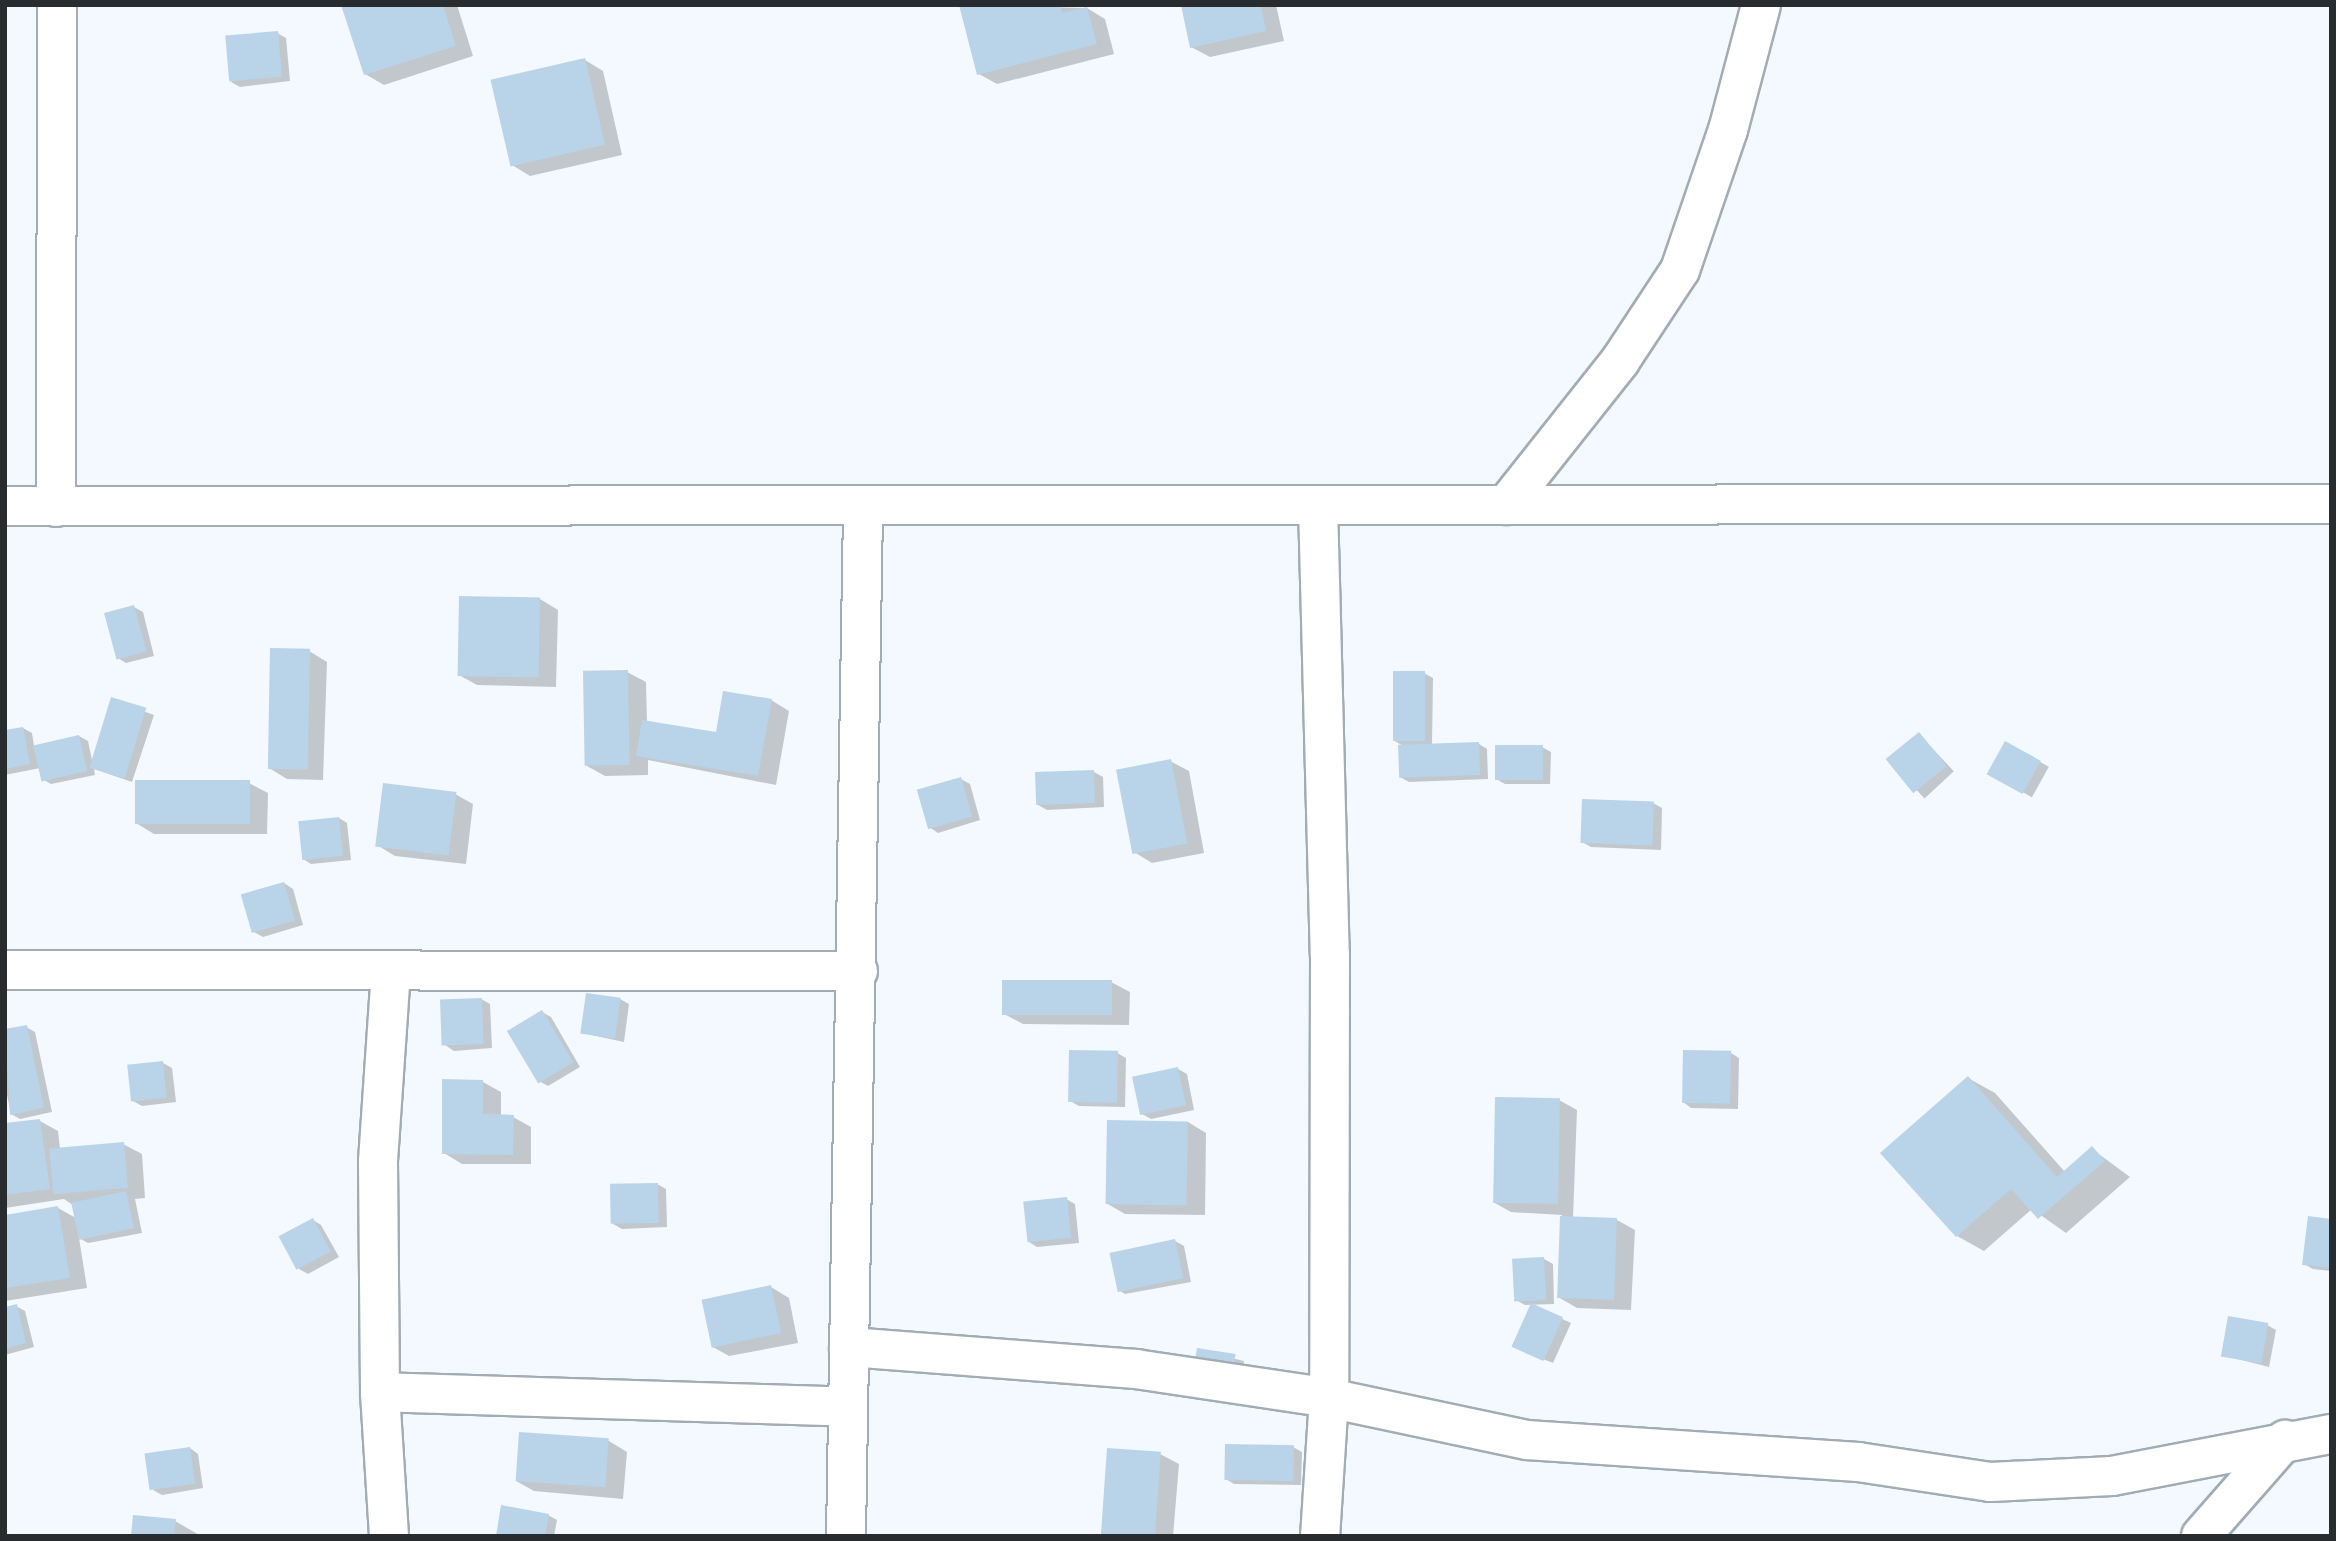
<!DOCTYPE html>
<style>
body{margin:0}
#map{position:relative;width:2336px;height:1541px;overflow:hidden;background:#f3f9fe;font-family:"Titillium Web",sans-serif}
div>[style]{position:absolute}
.shadow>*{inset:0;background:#0003;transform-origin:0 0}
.building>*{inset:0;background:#b9d3e8;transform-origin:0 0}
.roads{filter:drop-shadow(2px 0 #a2acb4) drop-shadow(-2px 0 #a2acb4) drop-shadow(0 2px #a2acb4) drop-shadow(0 -2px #a2acb4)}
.minor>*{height:38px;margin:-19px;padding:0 19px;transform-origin:19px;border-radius:19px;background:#fff}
.tertiary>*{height:38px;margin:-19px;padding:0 19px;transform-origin:19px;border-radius:19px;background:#fff}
span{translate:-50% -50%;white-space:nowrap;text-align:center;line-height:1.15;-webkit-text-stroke:5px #fff;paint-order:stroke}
.frame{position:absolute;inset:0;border:7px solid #282c2f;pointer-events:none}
</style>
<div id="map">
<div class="shadow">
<i style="clip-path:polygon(343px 5px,457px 5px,473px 56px,384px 85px,365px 74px)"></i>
<i style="clip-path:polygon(961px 5px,1087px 8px,1105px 19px,1114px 54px,997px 84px,979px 74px)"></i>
<i style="clip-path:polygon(1182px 5px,1276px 5px,1284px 41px,1210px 57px,1191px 47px)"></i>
<i style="clip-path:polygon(277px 33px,286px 38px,290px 81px,240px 87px,231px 82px)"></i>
<i style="clip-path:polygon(585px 60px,603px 71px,622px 155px,530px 176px,512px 165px)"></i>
<i style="clip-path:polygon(540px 599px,558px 610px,556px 687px,477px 685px,459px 675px)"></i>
<i style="clip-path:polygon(134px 607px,143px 612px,154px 656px,126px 663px,118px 658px)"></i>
<i style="clip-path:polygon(309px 651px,327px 662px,323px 780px,287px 779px,269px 768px)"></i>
<i style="clip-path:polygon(627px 672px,646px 682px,647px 723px,717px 734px,771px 700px,789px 711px,776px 785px,648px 760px,648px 775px,605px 776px,587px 766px)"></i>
<i style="clip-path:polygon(1424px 673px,1433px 678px,1432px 746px,1479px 744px,1487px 749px,1488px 779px,1409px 782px,1400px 777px,1405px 747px,1393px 740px)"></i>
<i style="clip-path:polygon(112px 700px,154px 715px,132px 782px,94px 769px,95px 775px,51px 784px,42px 779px,40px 768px,5px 775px,5px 732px,23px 728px,32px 733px,34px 746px,79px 736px,88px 741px,92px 760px)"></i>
<i style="left:1919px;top:734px;width:51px;height:40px;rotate:47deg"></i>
<i style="left:2006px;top:743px;width:49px;height:35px;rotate:29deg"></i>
<i style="clip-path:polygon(1542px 747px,1551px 752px,1550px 784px,1505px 784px,1496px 779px)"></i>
<i style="clip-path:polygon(1170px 761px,1189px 771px,1204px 853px,1152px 863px,1134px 852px)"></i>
<i style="clip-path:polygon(1094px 772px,1103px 777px,1104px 807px,1047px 810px,1038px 805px)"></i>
<i style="clip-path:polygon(961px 779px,970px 784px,980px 820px,938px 833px,929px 827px)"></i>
<i style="clip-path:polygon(249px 783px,268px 793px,267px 834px,154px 834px,136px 823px)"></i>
<i style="clip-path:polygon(455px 794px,473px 804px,466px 864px,395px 856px,377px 845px)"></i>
<i style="clip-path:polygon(1653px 803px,1662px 808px,1661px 850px,1591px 847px,1582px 842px)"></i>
<i style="clip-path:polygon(339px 818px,347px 823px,351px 860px,311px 864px,303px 859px)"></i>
<i style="clip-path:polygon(284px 883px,293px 889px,303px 925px,263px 937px,254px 932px)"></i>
<i style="clip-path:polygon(1111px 982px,1130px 992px,1129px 1025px,1023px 1024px,1004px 1014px)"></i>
<i style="clip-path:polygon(481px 999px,490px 1004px,492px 1048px,454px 1051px,445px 1045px)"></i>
<i style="clip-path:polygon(620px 999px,629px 1004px,624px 1042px,582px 1033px)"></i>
<i style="clip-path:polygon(542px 1012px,551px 1017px,580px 1067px,548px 1086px,539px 1081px)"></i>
<i style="clip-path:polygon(26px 1027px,35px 1032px,52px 1112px,20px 1119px,11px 1114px,5px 1085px,5px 1031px)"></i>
<i style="clip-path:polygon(1117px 1053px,1126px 1058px,1125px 1107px,1079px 1106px,1070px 1101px)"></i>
<i style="clip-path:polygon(1731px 1053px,1739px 1058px,1738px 1109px,1691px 1108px,1683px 1102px)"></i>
<i style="clip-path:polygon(163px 1063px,172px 1068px,176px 1102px,142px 1106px,133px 1101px)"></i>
<i style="clip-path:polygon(1178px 1069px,1187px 1074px,1194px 1110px,1151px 1119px,1142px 1114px)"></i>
<i style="clip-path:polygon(1968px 1078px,1995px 1093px,2065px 1172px,2092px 1149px,2130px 1177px,2066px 1233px,2032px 1209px,1984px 1251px,1957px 1236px)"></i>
<i style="clip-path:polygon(483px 1082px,501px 1092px,501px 1116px,513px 1117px,531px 1127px,531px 1164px,462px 1164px,444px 1153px)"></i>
<i style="clip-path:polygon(1559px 1100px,1577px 1110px,1573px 1218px,1617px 1220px,1635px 1230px,1631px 1310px,1577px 1308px,1558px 1297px,1562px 1215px,1511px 1212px,1493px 1202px)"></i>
<i style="clip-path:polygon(40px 1121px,58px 1131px,60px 1149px,123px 1144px,142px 1154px,145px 1198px,135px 1199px,142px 1233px,88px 1243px,79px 1238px,87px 1288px,5px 1301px,5px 1216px,58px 1208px,76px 1218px,73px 1205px,64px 1199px,5px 1208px,5px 1125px)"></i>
<i style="clip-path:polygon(1188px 1122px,1206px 1133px,1205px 1215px,1125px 1214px,1106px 1203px)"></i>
<i style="clip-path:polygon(657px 1184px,666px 1189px,667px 1227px,622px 1229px,613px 1224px)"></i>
<i style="clip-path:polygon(1066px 1199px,1075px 1204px,1079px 1243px,1037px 1247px,1029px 1242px)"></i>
<i style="clip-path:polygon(313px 1220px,321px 1225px,339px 1257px,308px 1274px,299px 1269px)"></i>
<i style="clip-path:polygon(2331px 1220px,2331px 1271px,2313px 1269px,2304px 1264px)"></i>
<i style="clip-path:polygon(1175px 1241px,1184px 1246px,1191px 1282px,1125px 1294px,1117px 1289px)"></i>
<i style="clip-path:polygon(1544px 1259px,1553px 1264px,1554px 1304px,1525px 1305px,1516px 1300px)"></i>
<i style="clip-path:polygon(771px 1287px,789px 1298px,798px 1343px,729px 1356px,711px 1346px)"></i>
<i style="clip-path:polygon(1532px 1305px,1571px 1323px,1553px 1363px,1523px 1351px)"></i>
<i style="clip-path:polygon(16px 1306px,25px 1311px,34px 1347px,5px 1355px,5px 1309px)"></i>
<i style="clip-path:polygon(2267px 1325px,2276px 1330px,2269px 1367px,2222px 1355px)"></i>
<i style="clip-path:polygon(1198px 1350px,1244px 1361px,1237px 1400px)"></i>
<i style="clip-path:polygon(521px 1434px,609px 1441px,627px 1452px,623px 1499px,534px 1491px,516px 1481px)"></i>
<i style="clip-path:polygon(1293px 1447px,1302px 1452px,1301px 1485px,1234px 1484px,1226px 1479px)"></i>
<i style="clip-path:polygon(190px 1448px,198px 1454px,203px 1488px,162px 1495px,153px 1490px)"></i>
<i style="clip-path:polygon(1160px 1454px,1179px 1464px,1173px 1536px,1102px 1536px)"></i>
<i style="clip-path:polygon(548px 1515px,557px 1520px,554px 1536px,498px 1536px)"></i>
<i style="clip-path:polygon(175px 1521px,201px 1536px,133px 1536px)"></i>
</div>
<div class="building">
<i style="clip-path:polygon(341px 5px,443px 5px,456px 46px,364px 75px)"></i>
<i style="clip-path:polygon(959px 5px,1060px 5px,1062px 13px,1087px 7px,1097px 44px,977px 75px)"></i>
<i style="clip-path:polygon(1181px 5px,1261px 5px,1266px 31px,1190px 48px)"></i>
<i style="left:278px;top:31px;width:46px;height:53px;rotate:85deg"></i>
<i style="left:585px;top:58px;width:89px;height:97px;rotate:77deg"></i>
<i style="left:459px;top:596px;width:81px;height:80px;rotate:1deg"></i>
<i style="left:134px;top:605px;width:48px;height:31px;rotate:75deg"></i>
<i style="left:270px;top:648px;width:40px;height:121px;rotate:1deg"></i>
<i style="left:628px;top:670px;width:95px;height:45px;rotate:89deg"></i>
<i style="left:1393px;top:671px;width:32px;height:70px"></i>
<i style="clip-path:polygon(723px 691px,772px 699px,758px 776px,636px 756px,642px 720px,716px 732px)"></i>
<i style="left:111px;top:697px;width:37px;height:74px;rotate:17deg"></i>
<i style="clip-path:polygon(23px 727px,30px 764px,5px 769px,5px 730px)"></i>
<i style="left:1919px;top:732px;width:44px;height:43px;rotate:51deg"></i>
<i style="left:79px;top:735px;width:37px;height:47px;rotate:77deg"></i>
<i style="left:2005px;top:741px;width:41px;height:38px;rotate:29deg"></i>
<i style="left:1479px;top:742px;width:33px;height:81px;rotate:88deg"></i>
<i style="left:1495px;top:745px;width:48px;height:35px"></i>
<i style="left:1171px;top:759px;width:86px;height:56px;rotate:79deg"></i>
<i style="left:1094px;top:770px;width:33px;height:59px;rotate:88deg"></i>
<i style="left:961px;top:777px;width:41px;height:46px;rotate:74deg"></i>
<i style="left:135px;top:780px;width:115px;height:44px"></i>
<i style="left:383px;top:783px;width:74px;height:64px;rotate:7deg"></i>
<i style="left:1582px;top:799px;width:72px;height:44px;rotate:2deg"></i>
<i style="left:339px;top:817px;width:39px;height:41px;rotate:84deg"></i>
<i style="left:284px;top:882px;width:40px;height:45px;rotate:74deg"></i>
<i style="left:1002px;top:980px;width:110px;height:35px"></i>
<i style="left:586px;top:993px;width:35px;height:41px;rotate:8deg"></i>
<i style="left:482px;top:998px;width:46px;height:42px;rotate:88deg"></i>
<i style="left:542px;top:1010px;width:61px;height:41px;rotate:59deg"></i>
<i style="clip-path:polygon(27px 1025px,44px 1108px,10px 1115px,5px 1029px)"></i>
<i style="left:1069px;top:1050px;width:49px;height:52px;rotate:1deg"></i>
<i style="left:1683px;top:1050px;width:48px;height:53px;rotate:1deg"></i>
<i style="left:163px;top:1061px;width:37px;height:36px;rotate:84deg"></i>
<i style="left:1178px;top:1067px;width:39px;height:47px;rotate:78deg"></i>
<i style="clip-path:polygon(1968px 1076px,2057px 1177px,2092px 1146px,2105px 1161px,2038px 1219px,2011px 1189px,1956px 1237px,1880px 1153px)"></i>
<i style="clip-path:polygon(442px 1079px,483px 1080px,483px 1114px,514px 1115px,513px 1155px,442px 1154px)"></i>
<i style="left:1495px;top:1097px;width:65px;height:106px;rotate:1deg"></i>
<i style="clip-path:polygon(40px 1119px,50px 1189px,5px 1195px,5px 1123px)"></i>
<i style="left:1107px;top:1120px;width:81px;height:84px;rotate:1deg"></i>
<i style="left:124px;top:1142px;width:46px;height:75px;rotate:85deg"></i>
<i style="left:658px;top:1183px;width:40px;height:48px;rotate:89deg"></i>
<i style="left:126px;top:1191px;width:38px;height:56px;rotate:78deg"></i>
<i style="left:1067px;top:1197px;width:41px;height:44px;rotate:84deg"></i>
<i style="clip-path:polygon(58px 1206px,70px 1278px,5px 1288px,5px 1215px)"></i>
<i style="left:1560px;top:1216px;width:57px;height:82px;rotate:2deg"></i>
<i style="clip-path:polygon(2308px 1216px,2331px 1219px,2331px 1268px,2302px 1265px)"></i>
<i style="left:313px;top:1218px;width:38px;height:39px;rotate:62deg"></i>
<i style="left:1175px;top:1239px;width:40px;height:67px;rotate:78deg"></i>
<i style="left:1544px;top:1257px;width:43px;height:32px;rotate:87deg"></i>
<i style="left:771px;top:1285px;width:49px;height:71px;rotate:78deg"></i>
<i style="left:1531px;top:1303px;width:35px;height:48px;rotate:24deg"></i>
<i style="clip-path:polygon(17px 1304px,26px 1343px,5px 1349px,5px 1307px)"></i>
<i style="left:2228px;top:1316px;width:41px;height:41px;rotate:10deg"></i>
<i style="left:1197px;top:1348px;width:39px;height:42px;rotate:9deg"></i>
<i style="left:519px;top:1432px;width:90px;height:49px;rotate:4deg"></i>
<i style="left:1225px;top:1444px;width:69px;height:36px;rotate:1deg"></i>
<i style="left:190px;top:1447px;width:37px;height:46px;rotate:82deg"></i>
<i style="left:1107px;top:1448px;width:54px;height:88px;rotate:4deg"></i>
<i style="clip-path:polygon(501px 1505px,549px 1514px,545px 1536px,496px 1536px)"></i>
<i style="clip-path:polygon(133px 1515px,176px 1519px,174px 1536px,131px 1536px)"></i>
</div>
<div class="roads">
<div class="minor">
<i style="left:1318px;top:505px;width:450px;rotate:88.5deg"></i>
<i style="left:1330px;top:955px;width:443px;rotate:90.1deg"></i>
<i style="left:1329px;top:1398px;width:138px;rotate:93.7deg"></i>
<i style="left:1506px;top:505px;width:184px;rotate:-51.6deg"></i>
<i style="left:1620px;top:361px;width:109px;rotate:-56.6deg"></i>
<i style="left:1680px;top:270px;width:148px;rotate:-71.1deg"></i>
<i style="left:1728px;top:130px;width:129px;rotate:-75.2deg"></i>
<i style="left:56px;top:507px;width:502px;rotate:-89.89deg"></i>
<i style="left:5px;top:970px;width:853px;rotate:0.07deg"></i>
<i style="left:849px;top:1347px;width:288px;rotate:4.4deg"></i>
<i style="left:1136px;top:1369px;width:195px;rotate:8.5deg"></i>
<i style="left:1329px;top:1398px;width:202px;rotate:12deg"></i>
<i style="left:1527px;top:1440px;width:332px;rotate:3.8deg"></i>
<i style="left:1858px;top:1462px;width:134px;rotate:8.6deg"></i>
<i style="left:1990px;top:1482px;width:122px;rotate:-2.8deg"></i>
<i style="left:2112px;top:1476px;width:223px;rotate:-10.9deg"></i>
<i style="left:380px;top:1392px;width:467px;rotate:1.8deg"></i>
<i style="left:389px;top:1536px;width:144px;rotate:-93.6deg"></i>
<i style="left:380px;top:1392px;width:231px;rotate:-90.5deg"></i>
<i style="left:378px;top:1161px;width:190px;rotate:-86.1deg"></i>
<i style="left:846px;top:1536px;width:1030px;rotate:-89.05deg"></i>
<i style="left:2201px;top:1536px;width:128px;rotate:-48.8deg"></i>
</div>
<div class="tertiary">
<i style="left:5px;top:506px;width:2326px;rotate:-0.05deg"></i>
</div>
</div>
<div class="frame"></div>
</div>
